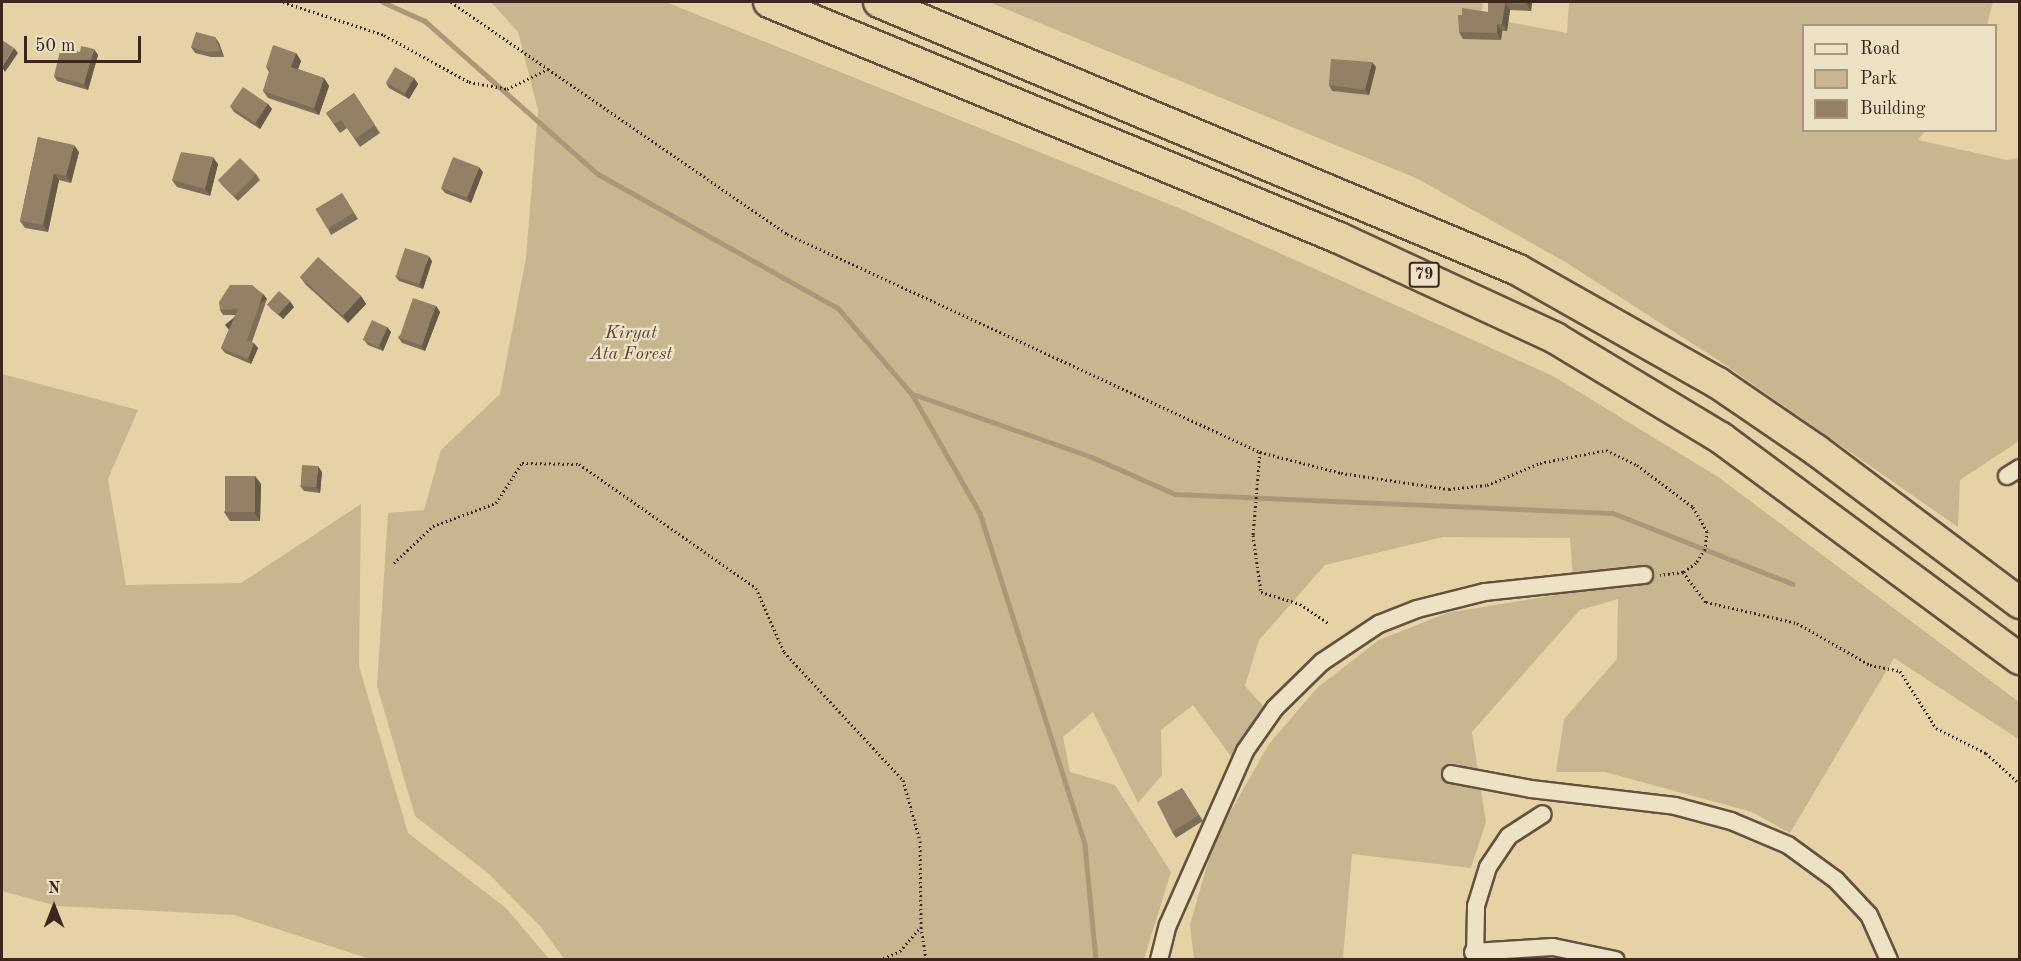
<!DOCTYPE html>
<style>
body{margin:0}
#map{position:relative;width:2021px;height:961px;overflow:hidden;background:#e5d3a6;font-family:"Old Standard TT",serif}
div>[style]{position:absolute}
.green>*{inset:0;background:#c8b68f}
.stream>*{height:4.5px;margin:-2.25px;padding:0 2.25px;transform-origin:2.25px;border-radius:2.25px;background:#ac9878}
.path>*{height:3px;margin-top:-1.5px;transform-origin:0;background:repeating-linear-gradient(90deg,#3c261e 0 1.5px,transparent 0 4.5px)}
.roads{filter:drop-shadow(2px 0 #665140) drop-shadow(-2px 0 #665140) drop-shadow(0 2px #665140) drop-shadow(0 -2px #665140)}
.street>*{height:16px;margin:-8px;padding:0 8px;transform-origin:8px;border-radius:8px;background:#eee2c5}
.highway>*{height:30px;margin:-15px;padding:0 15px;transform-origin:15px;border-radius:15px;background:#e5d3a6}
.wall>*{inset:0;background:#7f6e57}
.shaded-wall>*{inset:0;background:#685a47;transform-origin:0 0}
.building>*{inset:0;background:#948065;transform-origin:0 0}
span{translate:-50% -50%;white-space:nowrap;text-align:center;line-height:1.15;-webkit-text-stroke:4.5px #eee2c5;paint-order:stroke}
.shield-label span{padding:2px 4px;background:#eee2c5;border:2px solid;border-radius:4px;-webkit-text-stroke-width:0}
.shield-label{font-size:16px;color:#3c261e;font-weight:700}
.park-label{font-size:18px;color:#584335;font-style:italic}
.frame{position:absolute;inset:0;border:3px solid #3c261e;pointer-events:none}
.legend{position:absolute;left:1802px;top:24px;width:195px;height:108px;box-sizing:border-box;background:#eee2c5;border:2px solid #a79782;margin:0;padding:8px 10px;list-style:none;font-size:18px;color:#3c261e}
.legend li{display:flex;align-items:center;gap:12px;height:30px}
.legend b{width:30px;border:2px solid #a79782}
.north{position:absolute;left:24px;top:877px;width:60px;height:60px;-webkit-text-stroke:4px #eee2c5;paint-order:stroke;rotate:0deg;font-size:16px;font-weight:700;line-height:24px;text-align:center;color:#3c261e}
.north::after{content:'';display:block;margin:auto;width:21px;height:27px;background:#3c261e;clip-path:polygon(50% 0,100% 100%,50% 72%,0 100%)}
.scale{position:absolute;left:24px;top:36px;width:117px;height:27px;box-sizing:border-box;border:3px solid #3c261e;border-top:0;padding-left:8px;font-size:18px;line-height:21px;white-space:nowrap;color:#3c261e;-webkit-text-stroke:4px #eee2c5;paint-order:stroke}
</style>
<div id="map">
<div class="green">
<i style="clip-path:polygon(491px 2px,666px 2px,1186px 211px,1553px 376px,1718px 477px,2019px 702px,2020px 740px,1894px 658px,1790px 833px,1752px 812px,1605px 772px,1556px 772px,1564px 719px,1617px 659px,1618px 599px,1580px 610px,1472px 732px,1486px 822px,1471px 868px,1352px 854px,1343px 958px,1352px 959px,1194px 959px,1190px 925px,1214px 841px,1269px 744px,1317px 688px,1379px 640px,1447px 613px,1574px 592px,1570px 538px,1443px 537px,1325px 565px,1259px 640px,1245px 686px,1267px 710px,1233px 759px,1193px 705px,1161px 730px,1162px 775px,1138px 803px,1093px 712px,1063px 737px,1070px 772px,1115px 785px,1171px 872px,1144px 959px,565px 960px,540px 926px,489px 874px,415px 816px,377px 686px,388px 513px,424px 510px,441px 450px,500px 394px,526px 258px,538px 110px,518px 32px)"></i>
<i style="clip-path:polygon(989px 2px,1483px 2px,1481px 17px,1567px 33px,1569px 2px,1993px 2px,1987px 25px,1804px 26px,1804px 130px,1925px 131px,1918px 140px,2007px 160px,2019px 158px,2019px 441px,1960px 480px,1958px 527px,1718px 360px,1567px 263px,1418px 179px)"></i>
<i style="clip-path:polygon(2px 374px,138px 410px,108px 479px,126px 585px,241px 583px,361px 504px,359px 666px,408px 833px,506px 908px,549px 959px,370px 959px,234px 915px,57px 906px,2px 891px)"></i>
</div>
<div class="stream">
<i style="left:383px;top:2px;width:46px;rotate:24.3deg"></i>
<i style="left:425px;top:21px;width:231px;rotate:41.5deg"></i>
<i style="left:598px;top:174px;width:275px;rotate:29.2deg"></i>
<i style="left:838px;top:308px;width:113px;rotate:49.3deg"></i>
<i style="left:912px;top:394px;width:137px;rotate:60.3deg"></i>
<i style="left:980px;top:513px;width:348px;rotate:72.4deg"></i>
<i style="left:1085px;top:845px;width:116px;rotate:84.5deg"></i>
<i style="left:913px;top:394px;width:190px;rotate:19.4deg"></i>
<i style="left:1092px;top:457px;width:91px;rotate:24deg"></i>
<i style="left:1175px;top:494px;width:438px;rotate:2.5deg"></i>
<i style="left:1613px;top:513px;width:193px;rotate:21.5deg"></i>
</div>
<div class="path">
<i style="left:283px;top:2px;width:106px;rotate:18.1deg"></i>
<i style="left:384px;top:35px;width:97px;rotate:28.9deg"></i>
<i style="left:469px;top:82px;width:39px;rotate:10deg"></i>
<i style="left:507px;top:89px;width:46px;rotate:-26deg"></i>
<i style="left:548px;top:69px;width:290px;rotate:34.6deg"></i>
<i style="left:787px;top:234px;width:521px;rotate:24.74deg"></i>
<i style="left:1260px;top:452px;width:83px;rotate:94.8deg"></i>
<i style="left:1253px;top:535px;width:58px;rotate:82deg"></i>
<i style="left:1261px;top:592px;width:41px;rotate:17.1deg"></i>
<i style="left:1300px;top:604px;width:34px;rotate:34deg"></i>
<i style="left:451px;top:2px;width:118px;rotate:34.6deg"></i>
<i style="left:1260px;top:452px;width:84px;rotate:14.5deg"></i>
<i style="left:1341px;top:473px;width:109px;rotate:8.4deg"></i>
<i style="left:1449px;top:489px;width:38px;rotate:-6deg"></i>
<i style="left:1487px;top:485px;width:57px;rotate:-22.5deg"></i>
<i style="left:1540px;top:463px;width:67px;rotate:-11.1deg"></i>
<i style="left:1606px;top:450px;width:34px;rotate:26deg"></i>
<i style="left:1637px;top:465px;width:70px;rotate:36.9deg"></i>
<i style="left:1693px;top:507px;width:28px;rotate:60deg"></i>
<i style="left:1707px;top:531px;width:18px;rotate:96deg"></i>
<i style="left:1705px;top:549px;width:17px;rotate:123deg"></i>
<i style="left:1696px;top:563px;width:16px;rotate:145deg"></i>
<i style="left:1683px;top:572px;width:23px;rotate:173deg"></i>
<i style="left:394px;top:563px;width:54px;rotate:-43.5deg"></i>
<i style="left:433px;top:526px;width:67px;rotate:-20.1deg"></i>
<i style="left:496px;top:503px;width:48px;rotate:-57deg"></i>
<i style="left:522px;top:463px;width:57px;rotate:1deg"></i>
<i style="left:579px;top:464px;width:216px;rotate:35deg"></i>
<i style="left:756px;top:588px;width:70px;rotate:66.4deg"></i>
<i style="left:784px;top:652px;width:175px;rotate:47.1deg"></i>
<i style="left:903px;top:780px;width:63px;rotate:74.4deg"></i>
<i style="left:920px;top:841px;width:86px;rotate:89.3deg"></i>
<i style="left:921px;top:927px;width:33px;rotate:81deg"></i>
<i style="left:1683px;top:572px;width:38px;rotate:53deg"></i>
<i style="left:1706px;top:602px;width:93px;rotate:13deg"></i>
<i style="left:1797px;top:623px;width:84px;rotate:29.9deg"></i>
<i style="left:1870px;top:665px;width:31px;rotate:11deg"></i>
<i style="left:1900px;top:671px;width:67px;rotate:57.7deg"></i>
<i style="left:1936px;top:728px;width:56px;rotate:26.6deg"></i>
<i style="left:1986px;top:753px;width:46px;rotate:42.4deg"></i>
<i style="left:879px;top:960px;width:23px;rotate:-23deg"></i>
<i style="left:900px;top:951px;width:32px;rotate:-49deg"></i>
</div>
<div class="roads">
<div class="street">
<i style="left:2007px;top:476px;width:15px;rotate:-32deg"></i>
<i style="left:1451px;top:774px;width:81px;rotate:10.6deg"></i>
<i style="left:1531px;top:789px;width:145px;rotate:6.7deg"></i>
<i style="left:1675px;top:806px;width:58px;rotate:15deg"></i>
<i style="left:1731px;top:821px;width:62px;rotate:22.8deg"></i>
<i style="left:1788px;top:845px;width:59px;rotate:36.1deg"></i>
<i style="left:1836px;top:880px;width:48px;rotate:46.7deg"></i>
<i style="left:1869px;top:915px;width:49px;rotate:66deg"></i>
<i style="left:1473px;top:952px;width:80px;rotate:-3.6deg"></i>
<i style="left:1553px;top:947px;width:64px;rotate:11.7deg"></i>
<i style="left:1159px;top:960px;width:36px;rotate:-76deg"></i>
<i style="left:1168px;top:925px;width:190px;rotate:-66.1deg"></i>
<i style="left:1245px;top:751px;width:52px;rotate:-55.1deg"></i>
<i style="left:1275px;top:708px;width:66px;rotate:-44.4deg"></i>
<i style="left:1322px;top:662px;width:69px;rotate:-33.7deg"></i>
<i style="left:1379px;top:624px;width:41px;rotate:-21.5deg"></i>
<i style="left:1417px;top:609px;width:70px;rotate:-14deg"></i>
<i style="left:1485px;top:592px;width:160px;rotate:-6.1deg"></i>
<i style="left:1475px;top:960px;width:54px;rotate:-88.9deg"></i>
<i style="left:1476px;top:906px;width:41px;rotate:-72.9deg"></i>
<i style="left:1488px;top:867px;width:37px;rotate:-56deg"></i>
<i style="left:1509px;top:836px;width:40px;rotate:-32.9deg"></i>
</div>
<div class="highway">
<i style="left:769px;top:2px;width:617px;rotate:22.49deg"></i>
<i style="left:1339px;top:238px;width:238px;rotate:24.8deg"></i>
<i style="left:1555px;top:338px;width:194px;rotate:31.1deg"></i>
<i style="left:1721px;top:438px;width:372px;rotate:36.5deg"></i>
<i style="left:879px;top:2px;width:693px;rotate:22.75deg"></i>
<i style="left:1518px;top:270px;width:230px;rotate:29.5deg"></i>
<i style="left:1718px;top:383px;width:119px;rotate:34.4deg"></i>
<i style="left:1816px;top:450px;width:255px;rotate:36.9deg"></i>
</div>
</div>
<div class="wall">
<i style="clip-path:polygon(1488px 2px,1532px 2px,1531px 11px,1510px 10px,1507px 31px,1502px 31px,1501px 40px,1463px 39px,1459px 32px,1462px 15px,1488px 12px)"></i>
<i style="clip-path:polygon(215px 37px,219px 43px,224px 57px,211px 57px,195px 53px,191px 47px)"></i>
<i style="clip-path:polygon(80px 52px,98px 55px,88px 90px,57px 81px,54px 76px)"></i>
<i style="clip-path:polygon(296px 53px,301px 61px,298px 69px,324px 78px,329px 86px,319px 115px,268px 98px,263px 91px,269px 72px,266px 67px)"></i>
<i style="clip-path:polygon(1376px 67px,1369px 95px,1332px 91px,1329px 85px)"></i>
<i style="clip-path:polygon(414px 78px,418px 84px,409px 99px,389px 88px,386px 83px)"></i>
<i style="clip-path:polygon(354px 93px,380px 133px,360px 147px,347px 128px,340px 133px,326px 113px)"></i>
<i style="clip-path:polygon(268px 104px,272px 109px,260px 129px,234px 112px,230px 106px)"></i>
<i style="clip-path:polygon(38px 137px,79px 152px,71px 183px,59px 180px,48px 232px,25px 228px,20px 221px)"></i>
<i style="clip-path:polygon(218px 164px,210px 196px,177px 187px,172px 180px)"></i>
<i style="clip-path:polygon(483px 172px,471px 203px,445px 193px,441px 188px)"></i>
<i style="clip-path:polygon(256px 174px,260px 180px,238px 201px,222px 185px,218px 180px)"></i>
<i style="clip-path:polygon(342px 193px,358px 219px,331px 235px,328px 229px)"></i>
<i style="clip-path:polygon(432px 261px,423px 289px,399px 281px,395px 276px)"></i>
<i style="clip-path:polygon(300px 277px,361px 296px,366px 304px,348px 323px,306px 285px)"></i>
<i style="clip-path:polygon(263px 294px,267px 299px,252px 342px,258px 348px,251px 364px,225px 353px,221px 348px,235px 315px,223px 315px,220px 310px)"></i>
<i style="clip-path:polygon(267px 304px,294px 307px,283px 319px,271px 309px)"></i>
<i style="clip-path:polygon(436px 306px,440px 312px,425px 351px,402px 343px,398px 337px)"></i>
<i style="clip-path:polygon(387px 327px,391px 332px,383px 351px,368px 345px,364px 340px)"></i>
<i style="clip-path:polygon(322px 472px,320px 493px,304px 491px,300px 486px)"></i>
<i style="clip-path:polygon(255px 476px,261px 484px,260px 521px,230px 521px,224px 512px)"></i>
<i style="clip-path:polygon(1182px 788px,1203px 821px,1176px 838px,1172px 832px)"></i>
</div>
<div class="shaded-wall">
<i style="clip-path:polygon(1527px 2px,1532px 2px,1531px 11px,1526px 4px)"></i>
<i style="clip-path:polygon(1505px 3px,1510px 10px,1507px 31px,1502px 24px)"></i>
<i style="clip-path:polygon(1497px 24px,1502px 31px,1501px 40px,1497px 33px)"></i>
<i style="clip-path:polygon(215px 37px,219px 43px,224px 57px,221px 51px)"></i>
<i style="clip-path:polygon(14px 48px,18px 53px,5px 72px,2px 67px)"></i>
<i style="clip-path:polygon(94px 49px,98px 55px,88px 90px,84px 84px)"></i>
<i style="clip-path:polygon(296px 53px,301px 61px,296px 74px,291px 67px)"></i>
<i style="clip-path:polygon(1372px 62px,1376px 67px,1369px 95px,1365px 90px)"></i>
<i style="clip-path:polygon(324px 78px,329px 86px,319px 115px,314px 108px)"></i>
<i style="clip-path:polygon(414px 78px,418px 84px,409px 99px,405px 94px)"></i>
<i style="clip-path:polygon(268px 104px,272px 109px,260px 129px,256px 123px)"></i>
<i style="clip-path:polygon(74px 145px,79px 152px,71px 183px,66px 176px)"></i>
<i style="clip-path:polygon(213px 157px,218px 164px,210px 196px,205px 189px)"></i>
<i style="clip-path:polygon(479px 167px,483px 172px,471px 203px,467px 198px)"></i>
<i style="clip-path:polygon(54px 173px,59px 180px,48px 232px,43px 225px)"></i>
<i style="clip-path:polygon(429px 256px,432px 261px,423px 289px,419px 284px)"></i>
<i style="left:263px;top:294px;width:6px;height:49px;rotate:51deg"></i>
<i style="clip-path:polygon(361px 296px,366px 304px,348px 323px,343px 315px)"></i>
<i style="clip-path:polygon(290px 301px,294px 307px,283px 319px,279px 314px)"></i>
<i style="clip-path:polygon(436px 306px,440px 312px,425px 351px,421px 346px)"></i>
<i style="clip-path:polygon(387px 327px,391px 332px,383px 351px,380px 346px)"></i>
<i style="clip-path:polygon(254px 343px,258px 348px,251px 364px,248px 359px)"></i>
<i style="clip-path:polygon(318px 466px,322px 472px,320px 493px,316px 487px)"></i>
<i style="clip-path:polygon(255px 476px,261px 484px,260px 521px,255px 513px)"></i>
</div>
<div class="building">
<i style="clip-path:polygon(1488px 2px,1527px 2px,1526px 4px,1505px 3px,1502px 24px,1497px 24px,1497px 33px,1459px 32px,1458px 15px,1462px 15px,1462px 8px,1488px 12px)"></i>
<i style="clip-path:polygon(196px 32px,215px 37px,221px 51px,207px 52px,191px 47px)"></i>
<i style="clip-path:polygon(2px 40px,14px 48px,2px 67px)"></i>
<i style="clip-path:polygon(273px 45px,296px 53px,291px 67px,324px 78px,314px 108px,263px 91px,270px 69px,266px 67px)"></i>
<i style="clip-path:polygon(81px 46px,94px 49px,84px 84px,54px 76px,61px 47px,80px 52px)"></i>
<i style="clip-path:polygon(1331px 59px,1372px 62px,1365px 90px,1329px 85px)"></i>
<i style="left:395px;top:67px;width:22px;height:18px;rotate:30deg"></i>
<i style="left:243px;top:87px;width:30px;height:23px;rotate:34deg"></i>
<i style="clip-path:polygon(354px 93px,375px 125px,355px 139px,341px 120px,334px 124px,326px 113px)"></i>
<i style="clip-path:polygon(38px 137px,74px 145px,66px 176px,54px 173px,43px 225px,20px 221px)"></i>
<i style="clip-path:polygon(181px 152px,213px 157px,205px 189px,172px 180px)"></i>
<i style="left:453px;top:157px;width:28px;height:33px;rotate:21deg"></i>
<i style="left:240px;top:158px;width:23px;height:31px;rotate:45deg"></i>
<i style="left:342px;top:193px;width:23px;height:31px;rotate:59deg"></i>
<i style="left:405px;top:248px;width:25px;height:30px;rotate:18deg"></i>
<i style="left:318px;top:257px;width:58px;height:27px;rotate:42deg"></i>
<i style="clip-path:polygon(230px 285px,252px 285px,263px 294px,247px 340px,254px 343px,248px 359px,221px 348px,238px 309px,220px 310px,219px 302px)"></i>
<i style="left:279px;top:291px;width:15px;height:18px;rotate:42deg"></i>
<i style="left:413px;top:298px;width:24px;height:42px;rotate:19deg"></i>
<i style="left:372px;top:320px;width:17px;height:22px;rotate:25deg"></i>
<i style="left:302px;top:465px;width:16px;height:21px;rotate:4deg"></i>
<i style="left:225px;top:476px;width:30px;height:36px"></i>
<i style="clip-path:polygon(1182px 788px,1199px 815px,1172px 832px,1157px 802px)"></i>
</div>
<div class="shield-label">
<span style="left:1424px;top:275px">79</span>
</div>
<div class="park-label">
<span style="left:631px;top:344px">Kiryat<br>Ata Forest</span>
</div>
<div class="frame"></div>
<ul class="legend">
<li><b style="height:8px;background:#eee2c5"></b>Road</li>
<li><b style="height:16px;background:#c8b68f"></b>Park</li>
<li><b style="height:16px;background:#948065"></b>Building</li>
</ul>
<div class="north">N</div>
<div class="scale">50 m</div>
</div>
